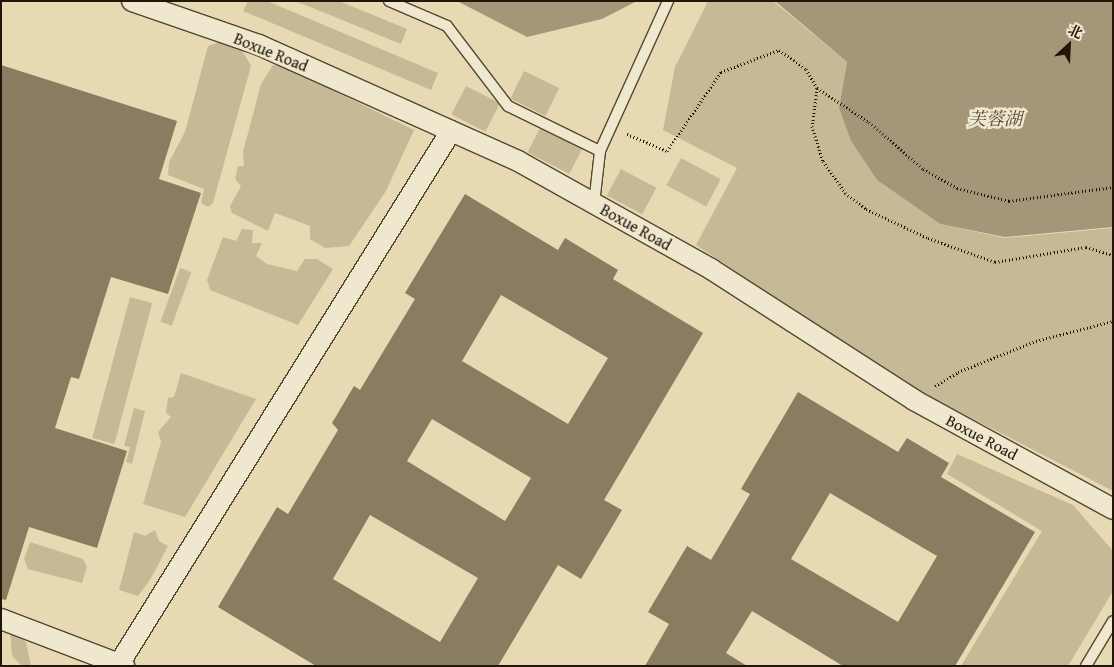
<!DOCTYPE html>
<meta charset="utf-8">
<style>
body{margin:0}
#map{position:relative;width:1114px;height:667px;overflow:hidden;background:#e7dab3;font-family:"Gentium Book Plus","Noto Serif SC",serif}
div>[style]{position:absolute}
.green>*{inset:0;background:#c5b996;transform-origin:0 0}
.water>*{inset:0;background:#a49779}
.building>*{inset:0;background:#887c61}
.path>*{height:3px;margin-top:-1.5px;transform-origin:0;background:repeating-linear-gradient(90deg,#211608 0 1px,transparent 0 3.5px)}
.roads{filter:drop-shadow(1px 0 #524733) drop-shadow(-1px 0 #524733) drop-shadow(0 1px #524733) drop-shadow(0 -1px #524733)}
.service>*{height:10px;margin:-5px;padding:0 5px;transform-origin:5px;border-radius:5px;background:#efe7ce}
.minor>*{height:20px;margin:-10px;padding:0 10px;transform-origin:10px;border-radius:10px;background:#efe7ce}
span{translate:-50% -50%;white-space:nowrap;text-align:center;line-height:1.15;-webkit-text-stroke:5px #efe7ce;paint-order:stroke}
.street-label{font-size:16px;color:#211608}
.water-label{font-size:18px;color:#554a35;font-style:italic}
.frame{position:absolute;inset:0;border:2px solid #211608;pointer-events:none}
.north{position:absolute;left:1044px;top:20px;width:50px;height:50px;-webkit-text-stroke:4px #efe7ce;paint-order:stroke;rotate:25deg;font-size:14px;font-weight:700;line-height:20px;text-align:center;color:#211608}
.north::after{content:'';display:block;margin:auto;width:18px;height:22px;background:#211608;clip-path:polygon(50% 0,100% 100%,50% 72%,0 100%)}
</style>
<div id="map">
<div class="green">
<i style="clip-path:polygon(248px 1px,267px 1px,438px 73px,431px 90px,243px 11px)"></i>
<i style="clip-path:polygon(339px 1px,407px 29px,401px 44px,298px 2px)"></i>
<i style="clip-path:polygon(708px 1px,773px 1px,847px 62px,839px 108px,851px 141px,877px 180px,940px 224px,1005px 238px,1113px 228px,1113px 491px,911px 387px,696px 245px,737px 168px,663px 130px,675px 67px)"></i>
<i style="clip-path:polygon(220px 42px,241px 48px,251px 66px,213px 203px,208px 207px,201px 203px,204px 189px,168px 175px,169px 162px,185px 132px,208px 46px)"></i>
<i style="clip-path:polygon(273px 65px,283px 66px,414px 130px,386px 191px,349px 246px,325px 248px,310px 239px,310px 226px,275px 213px,268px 231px,232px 213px,230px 206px,241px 186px,235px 179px,238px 166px,244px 166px,243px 152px,261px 84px)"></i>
<i style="left:524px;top:71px;width:39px;height:31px;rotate:26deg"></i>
<i style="left:466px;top:86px;width:38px;height:32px;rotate:27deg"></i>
<i style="left:542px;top:124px;width:47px;height:32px;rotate:27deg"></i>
<i style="left:681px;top:158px;width:45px;height:31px;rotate:28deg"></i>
<i style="left:621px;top:169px;width:40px;height:30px;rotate:28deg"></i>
<i style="clip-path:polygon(242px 229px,253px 230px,252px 243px,262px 243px,256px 256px,267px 264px,297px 271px,305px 259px,317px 259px,333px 269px,298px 325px,210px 290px,207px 280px,223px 237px,236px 241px)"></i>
<i style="left:180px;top:268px;width:12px;height:57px;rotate:20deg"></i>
<i style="left:130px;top:297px;width:23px;height:146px;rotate:15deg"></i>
<i style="clip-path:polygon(181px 373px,256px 399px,185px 517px,143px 504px,161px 442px,158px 432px,171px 417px,166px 413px,168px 398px,174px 397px)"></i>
<i style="clip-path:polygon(134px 408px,145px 411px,132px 464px,126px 462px,130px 447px,124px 446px)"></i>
<i style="clip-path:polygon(957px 454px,1073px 505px,1113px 551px,1113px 591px,1068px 666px,961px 666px,1042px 531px,947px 474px)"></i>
<i style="clip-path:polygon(155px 530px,159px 541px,168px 546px,150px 580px,138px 596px,119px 590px,134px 532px,145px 536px)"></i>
<i style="clip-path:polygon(30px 542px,83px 559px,87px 567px,82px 583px,28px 569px,24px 559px)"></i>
<i style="clip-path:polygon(10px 630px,26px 642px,31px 666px,21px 665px,12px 656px)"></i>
</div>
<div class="water">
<i style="clip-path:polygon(457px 1px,637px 1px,602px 19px,527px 37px)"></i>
<i style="clip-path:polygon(775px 1px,1113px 1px,1113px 227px,1005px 237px,940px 224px,877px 180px,851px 141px,839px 108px,847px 62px)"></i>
</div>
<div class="building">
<i style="clip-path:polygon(1px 65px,177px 121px,159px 179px,201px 193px,168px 294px,111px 277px,79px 379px,71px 377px,55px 428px,127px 451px,97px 548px,29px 527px,6px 600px,1px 599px)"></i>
<i style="clip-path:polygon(evenodd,465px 194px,558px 250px,565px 238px,618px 270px,613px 279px,703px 333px,604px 500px,622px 510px,581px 579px,558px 565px,498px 666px,316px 666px,218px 607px,277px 507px,288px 514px,338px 430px,332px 423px,354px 386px,360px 390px,415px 299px,405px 293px,465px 194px,501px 295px,608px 358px,568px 424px,462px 361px,501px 295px,465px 194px,432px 419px,531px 478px,505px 521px,407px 461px,432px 419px,465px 194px,370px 515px,478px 578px,440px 642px,333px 579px,370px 515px)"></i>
<i style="clip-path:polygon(evenodd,798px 392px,898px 452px,907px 438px,949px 463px,941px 477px,1035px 532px,955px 666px,843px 666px,752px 611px,726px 653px,747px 666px,645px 666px,669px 624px,648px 612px,687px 546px,711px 560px,750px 494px,741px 489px,798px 392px,830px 493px,937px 556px,898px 622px,791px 559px,830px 493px)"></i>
</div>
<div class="path">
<i style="left:817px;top:88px;width:38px;rotate:97deg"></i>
<i style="left:812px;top:126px;width:37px;rotate:73deg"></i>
<i style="left:823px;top:161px;width:39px;rotate:55deg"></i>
<i style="left:845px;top:193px;width:26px;rotate:37deg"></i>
<i style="left:866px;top:209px;width:68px;rotate:25.1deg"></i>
<i style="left:928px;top:238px;width:71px;rotate:19.7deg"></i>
<i style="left:995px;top:262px;width:92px;rotate:-9.4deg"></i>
<i style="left:1086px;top:247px;width:28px;rotate:17deg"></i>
<i style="left:627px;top:134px;width:43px;rotate:23deg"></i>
<i style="left:667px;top:151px;width:96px;rotate:-55.6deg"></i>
<i style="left:721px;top:72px;width:62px;rotate:-20.8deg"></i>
<i style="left:779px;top:50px;width:33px;rotate:35deg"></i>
<i style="left:806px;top:69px;width:22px;rotate:60deg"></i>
<i style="left:817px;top:88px;width:62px;rotate:33.2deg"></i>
<i style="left:869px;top:122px;width:72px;rotate:41deg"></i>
<i style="left:923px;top:169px;width:39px;rotate:29deg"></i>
<i style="left:957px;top:188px;width:54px;rotate:14deg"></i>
<i style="left:1009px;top:201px;width:105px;rotate:-7.7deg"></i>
<i style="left:935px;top:386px;width:27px;rotate:-31deg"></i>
<i style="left:958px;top:372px;width:84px;rotate:-21.7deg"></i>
<i style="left:1036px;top:341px;width:80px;rotate:-14.6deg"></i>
</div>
<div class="roads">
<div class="service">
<i style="left:389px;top:1px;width:63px;rotate:23.3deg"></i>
<i style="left:447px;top:26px;width:101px;rotate:52.7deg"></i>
<i style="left:508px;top:106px;width:102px;rotate:26.1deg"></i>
<i style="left:594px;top:204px;width:53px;rotate:-83.5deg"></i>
<i style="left:600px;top:151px;width:165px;rotate:-65.6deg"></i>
<i style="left:1086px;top:666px;width:52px;rotate:-59deg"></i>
</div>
<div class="minor">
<i style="left:132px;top:1px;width:134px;rotate:19.1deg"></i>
<i style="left:259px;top:45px;width:284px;rotate:24.1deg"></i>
<i style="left:518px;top:161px;width:221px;rotate:29.2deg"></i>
<i style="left:711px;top:269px;width:242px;rotate:32.8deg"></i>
<i style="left:914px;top:400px;width:227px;rotate:28.7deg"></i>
<i style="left:1px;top:619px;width:132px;rotate:20.9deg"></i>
<i style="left:119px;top:664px;width:628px;rotate:-58.08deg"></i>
</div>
</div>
<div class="street-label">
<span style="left:271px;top:52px;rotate:22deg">Boxue Road</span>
<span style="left:636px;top:227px;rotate:29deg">Boxue Road</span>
<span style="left:982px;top:437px;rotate:28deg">Boxue Road</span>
</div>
<div class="water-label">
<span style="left:995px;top:119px">芙蓉湖</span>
</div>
<div class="frame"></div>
<div class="north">北</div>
</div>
